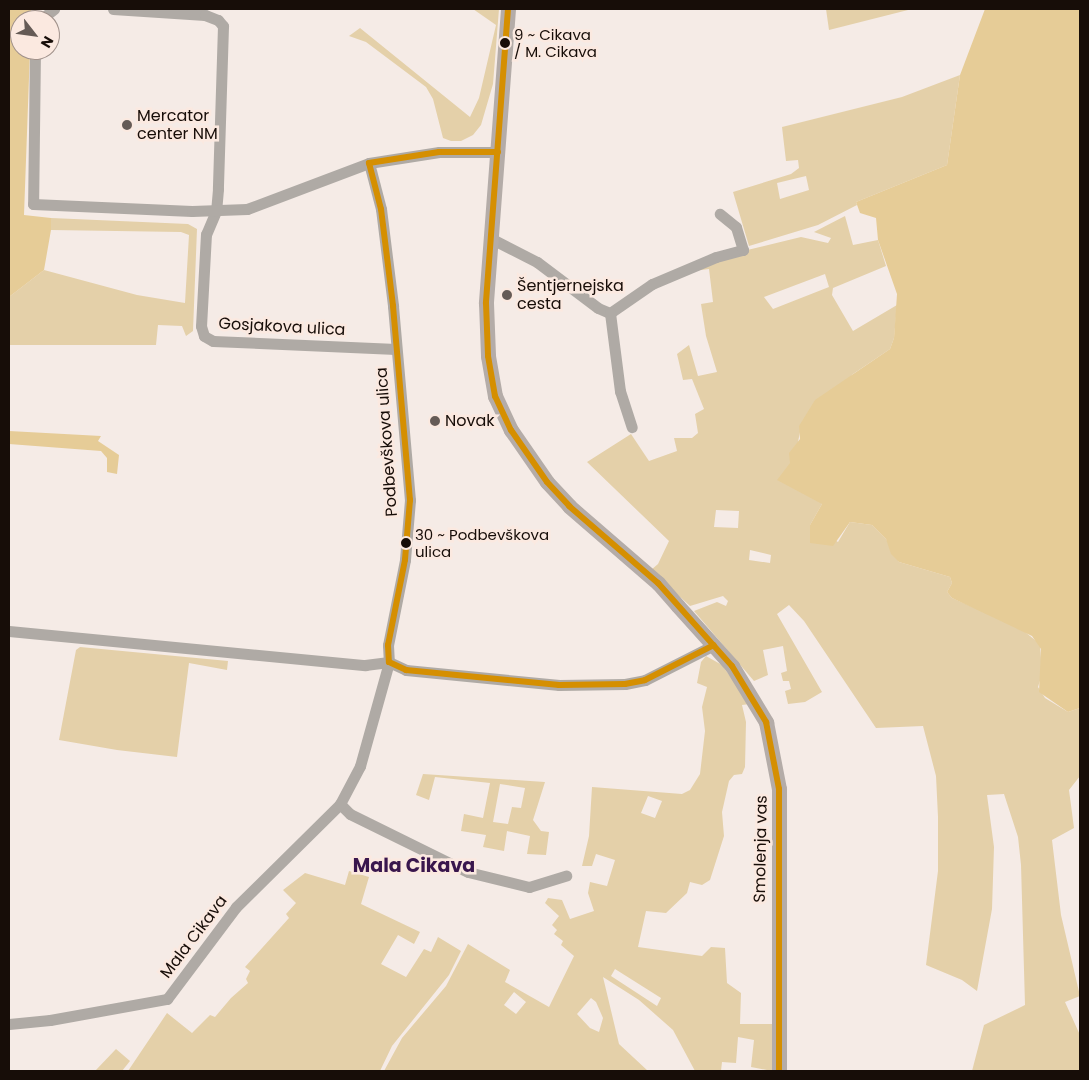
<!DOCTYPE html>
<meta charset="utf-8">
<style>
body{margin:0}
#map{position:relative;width:1089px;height:1080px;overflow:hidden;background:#f5ebe6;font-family:Poppins,sans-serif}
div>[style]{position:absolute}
.green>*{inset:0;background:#e4d0a9}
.forest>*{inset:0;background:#e6cc97}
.minor>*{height:11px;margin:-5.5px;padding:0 5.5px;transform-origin:5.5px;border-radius:5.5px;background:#afaaa5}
.major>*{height:15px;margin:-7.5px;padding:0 7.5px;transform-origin:7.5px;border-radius:7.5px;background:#b4aca8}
.bus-1>*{height:6px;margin:-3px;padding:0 3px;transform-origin:3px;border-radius:3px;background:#d58f01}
.dots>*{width:14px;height:14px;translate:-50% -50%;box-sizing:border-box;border:2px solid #fbe9e0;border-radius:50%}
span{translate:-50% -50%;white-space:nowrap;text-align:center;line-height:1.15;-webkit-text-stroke:5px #fbe9e0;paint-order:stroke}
.bus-label{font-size:15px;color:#170d08}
.left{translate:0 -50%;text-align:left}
.poi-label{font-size:16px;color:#170d08}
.street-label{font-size:16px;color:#170d08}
.quarter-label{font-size:19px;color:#39164d;font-weight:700}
.frame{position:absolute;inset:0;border:10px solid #170d08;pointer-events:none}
.north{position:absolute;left:10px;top:10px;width:50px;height:50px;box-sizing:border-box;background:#fbe9e0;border:1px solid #a0918a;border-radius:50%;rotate:120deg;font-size:14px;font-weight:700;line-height:20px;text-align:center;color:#170d08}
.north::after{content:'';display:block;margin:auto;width:18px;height:22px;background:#655b56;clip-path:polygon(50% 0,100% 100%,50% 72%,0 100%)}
</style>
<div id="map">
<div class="green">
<i style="clip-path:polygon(473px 9px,499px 9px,493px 84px,481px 125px,473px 135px,461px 141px,451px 141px,443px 138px,433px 99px,426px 87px,366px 42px,349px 36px,360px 28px,470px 117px,479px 98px,496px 25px)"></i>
<i style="clip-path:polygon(826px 9px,912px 9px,829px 30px)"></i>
<i style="clip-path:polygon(evenodd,960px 75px,947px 165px,856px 202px,857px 205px,818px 225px,749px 246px,733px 192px,791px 174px,799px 168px,798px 160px,786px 161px,782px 127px,902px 97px,960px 75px,806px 176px,809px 190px,780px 199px,777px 183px,806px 176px)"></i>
<i style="clip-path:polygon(evenodd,845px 216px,853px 245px,878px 240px,886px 266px,833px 288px,832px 295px,853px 331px,897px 305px,894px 338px,890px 349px,853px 374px,800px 432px,797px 447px,822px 504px,810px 525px,838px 542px,850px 522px,872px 525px,886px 539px,899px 562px,950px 577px,952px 583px,947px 592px,952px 598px,1020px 628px,1040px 644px,1042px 674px,1038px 687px,1045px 698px,1068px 712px,1080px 708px,1080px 776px,1069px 790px,1074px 828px,1052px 840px,1061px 915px,1080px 996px,1065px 1002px,1080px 1035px,1080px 1071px,972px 1071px,984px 1025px,1025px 1005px,1021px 865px,1018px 837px,1004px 794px,987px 795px,994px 847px,992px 909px,977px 991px,962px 980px,926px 965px,938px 871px,938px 817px,936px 776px,923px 726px,876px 728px,804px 621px,789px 605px,777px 614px,822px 692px,805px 702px,788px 704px,785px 691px,791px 689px,789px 681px,783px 681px,781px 673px,787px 671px,783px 646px,763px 650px,768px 675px,754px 681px,694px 611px,717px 602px,726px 606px,728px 601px,723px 596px,690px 606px,651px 570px,658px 564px,669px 541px,587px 462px,631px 434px,649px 461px,677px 451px,674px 438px,692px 438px,698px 433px,695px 414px,704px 409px,692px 379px,683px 380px,677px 354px,689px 345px,698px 376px,717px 372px,706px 336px,701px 304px,713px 302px,709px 269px,685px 272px,714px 258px,801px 237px,828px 243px,831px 238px,814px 232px,845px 216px,825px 274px,829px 287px,773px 309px,764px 297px,825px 274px,845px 216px,716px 510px,739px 511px,738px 528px,714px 527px,716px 510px,845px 216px,750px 550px,771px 555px,770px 563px,749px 560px,750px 550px)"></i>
<i style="clip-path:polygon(51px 218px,188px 224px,197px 229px,193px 331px,186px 336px,182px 326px,158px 325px,156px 345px,9px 345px,9px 297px,44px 270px,137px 295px,185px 303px,189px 235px,181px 232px,51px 230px)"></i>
<i style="clip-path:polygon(80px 647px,228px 661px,227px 670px,189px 663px,177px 757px,117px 750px,59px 740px,76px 650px)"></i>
<i style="clip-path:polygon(evenodd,706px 656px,722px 665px,750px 704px,742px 705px,746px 722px,745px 767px,742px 774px,734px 775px,729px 781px,722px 812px,724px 836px,710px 880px,702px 885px,690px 882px,687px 893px,666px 913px,646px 911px,638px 947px,702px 956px,711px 947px,725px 948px,727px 983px,741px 993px,740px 1024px,774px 1024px,772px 1071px,751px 1067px,754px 1040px,738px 1037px,736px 1063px,722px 1062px,721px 1071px,695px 1071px,673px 1030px,639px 1000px,603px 977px,619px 1044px,648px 1071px,384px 1071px,402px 1038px,446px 986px,468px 944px,510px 970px,505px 982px,549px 1007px,574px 956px,561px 945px,563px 941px,554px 934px,557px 930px,552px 925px,559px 916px,545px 903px,548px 898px,562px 900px,570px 919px,594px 911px,588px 893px,590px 882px,607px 886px,615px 860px,596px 854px,592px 866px,582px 866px,589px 836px,592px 787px,682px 794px,690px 790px,700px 774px,705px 731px,702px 707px,707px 687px,697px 683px,701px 662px,706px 656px,648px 796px,662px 801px,655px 818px,641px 813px,648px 796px,706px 656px,615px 969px,661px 998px,657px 1006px,611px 976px,615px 969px,706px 656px,514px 992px,526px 1002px,516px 1014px,504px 1005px,514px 992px,706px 656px,591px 998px,596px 1002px,603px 1018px,599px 1032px,590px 1028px,577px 1014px,591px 998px)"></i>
<i style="clip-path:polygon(evenodd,423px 774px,545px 782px,533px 820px,541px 831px,549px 832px,546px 855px,527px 854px,530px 836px,507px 831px,504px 851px,483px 847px,486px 835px,461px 831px,464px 814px,483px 818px,490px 783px,435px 777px,429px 800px,416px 795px,423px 774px,500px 784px,525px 788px,521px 808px,512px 807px,508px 824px,493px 822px,500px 784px)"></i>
<i style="clip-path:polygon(349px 871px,369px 877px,361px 904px,420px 932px,414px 944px,398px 935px,381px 964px,406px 977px,424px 949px,431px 952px,438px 937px,461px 951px,449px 975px,392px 1046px,380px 1071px,128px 1071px,167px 1013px,192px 1033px,210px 1015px,215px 1017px,231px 998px,248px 983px,246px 979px,250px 971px,245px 967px,289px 918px,286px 914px,296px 903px,283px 890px,305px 873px,345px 885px)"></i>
<i style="clip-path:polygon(116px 1049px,130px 1061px,122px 1071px,95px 1071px)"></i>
</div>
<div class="forest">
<i style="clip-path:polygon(9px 9px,31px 9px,31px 20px,20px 20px,20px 50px,30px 50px,24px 215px,51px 218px,51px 230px,44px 270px,9px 297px)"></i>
<i style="clip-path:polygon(985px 9px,1080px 9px,1080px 708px,1068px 712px,1039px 692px,1041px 649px,1032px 636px,952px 598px,947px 592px,952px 583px,950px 577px,899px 562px,891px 554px,886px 539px,872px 525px,850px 522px,833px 546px,810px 543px,810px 525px,822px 504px,777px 480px,790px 463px,789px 453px,800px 439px,799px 426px,815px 400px,890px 349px,894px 338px,897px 294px,878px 240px,876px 218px,860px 213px,856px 202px,947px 165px,960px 75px)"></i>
<i style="clip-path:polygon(9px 431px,101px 436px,98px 441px,119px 455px,117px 474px,107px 472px,107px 458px,101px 451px,9px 444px)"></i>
</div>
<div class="minor">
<i style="left:113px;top:9px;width:92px;rotate:3.7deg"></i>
<i style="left:205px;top:15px;width:14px;rotate:21deg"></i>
<i style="left:218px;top:20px;width:8px;rotate:50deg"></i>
<i style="left:223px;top:26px;width:163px;rotate:91.8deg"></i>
<i style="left:218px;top:189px;width:22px;rotate:95deg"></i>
<i style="left:216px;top:211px;width:25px;rotate:113deg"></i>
<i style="left:206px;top:234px;width:92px;rotate:93.1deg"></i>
<i style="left:201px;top:326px;width:10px;rotate:73deg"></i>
<i style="left:204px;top:336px;width:10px;rotate:29deg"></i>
<i style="left:213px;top:341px;width:183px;rotate:2.5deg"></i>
<i style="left:40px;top:20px;width:18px;rotate:-38deg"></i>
<i style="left:35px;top:50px;width:154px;rotate:90.7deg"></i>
<i style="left:33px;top:204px;width:159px;rotate:2.5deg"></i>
<i style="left:192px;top:211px;width:55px;rotate:-2.1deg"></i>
<i style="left:247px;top:209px;width:130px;rotate:-20.7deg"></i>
<i style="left:498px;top:152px;width:59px;rotate:180deg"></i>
<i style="left:439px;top:152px;width:71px;rotate:171.1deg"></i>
<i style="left:369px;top:163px;width:48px;rotate:75.4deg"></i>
<i style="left:381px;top:209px;width:98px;rotate:82.9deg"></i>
<i style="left:393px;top:306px;width:195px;rotate:85deg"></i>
<i style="left:410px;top:500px;width:60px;rotate:94.8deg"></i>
<i style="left:405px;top:560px;width:87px;rotate:101.3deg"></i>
<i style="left:388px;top:645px;width:17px;rotate:87deg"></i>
<i style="left:389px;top:662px;width:19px;rotate:25deg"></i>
<i style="left:406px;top:670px;width:154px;rotate:5.6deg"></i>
<i style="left:559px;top:685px;width:66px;rotate:-0.9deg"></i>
<i style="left:625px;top:684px;width:20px;rotate:-11deg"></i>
<i style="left:645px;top:680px;width:77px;rotate:-26.9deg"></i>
<i style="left:490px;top:238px;width:53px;rotate:27.1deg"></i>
<i style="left:537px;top:262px;width:76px;rotate:37deg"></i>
<i style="left:598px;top:308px;width:13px;rotate:23deg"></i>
<i style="left:610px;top:313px;width:51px;rotate:-34.6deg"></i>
<i style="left:652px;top:284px;width:69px;rotate:-22.9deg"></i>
<i style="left:716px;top:257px;width:28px;rotate:-15deg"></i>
<i style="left:743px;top:250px;width:24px;rotate:-107deg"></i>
<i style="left:736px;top:227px;width:21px;rotate:-141deg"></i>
<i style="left:610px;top:313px;width:79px;rotate:82.7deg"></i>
<i style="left:620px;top:391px;width:38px;rotate:72deg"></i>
<i style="left:9px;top:631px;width:358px;rotate:5.5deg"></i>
<i style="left:365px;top:665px;width:24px;rotate:-7deg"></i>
<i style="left:340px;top:804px;width:14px;rotate:45deg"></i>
<i style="left:350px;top:814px;width:131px;rotate:26.2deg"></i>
<i style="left:468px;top:872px;width:63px;rotate:13.8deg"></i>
<i style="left:529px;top:887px;width:39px;rotate:-17deg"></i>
<i style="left:9px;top:1024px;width:41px;rotate:-5.6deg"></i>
<i style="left:50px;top:1020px;width:119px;rotate:-10.2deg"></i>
<i style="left:167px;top:999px;width:115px;rotate:-53.1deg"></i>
<i style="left:236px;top:907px;width:146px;rotate:-44.7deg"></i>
<i style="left:340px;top:804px;width:43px;rotate:-62.2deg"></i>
<i style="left:360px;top:766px;width:108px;rotate:-74.4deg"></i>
</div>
<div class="major">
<i style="left:508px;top:9px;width:295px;rotate:94.3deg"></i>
<i style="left:486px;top:303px;width:53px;rotate:87.8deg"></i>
<i style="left:488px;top:356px;width:41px;rotate:80.1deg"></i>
<i style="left:495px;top:396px;width:38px;rotate:65deg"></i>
<i style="left:511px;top:430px;width:63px;rotate:55.3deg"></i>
<i style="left:547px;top:482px;width:33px;rotate:47deg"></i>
<i style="left:569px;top:506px;width:118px;rotate:40.9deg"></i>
<i style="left:658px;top:583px;width:30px;rotate:49deg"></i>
<i style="left:678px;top:606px;width:81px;rotate:48deg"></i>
<i style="left:732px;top:666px;width:66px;rotate:58.7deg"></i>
<i style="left:766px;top:722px;width:68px;rotate:79deg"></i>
<i style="left:779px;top:789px;width:282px;rotate:90deg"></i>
</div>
<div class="bus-1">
<i style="left:508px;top:9px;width:295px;rotate:94.3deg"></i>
<i style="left:486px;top:303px;width:53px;rotate:87.8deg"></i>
<i style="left:488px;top:356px;width:41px;rotate:80.1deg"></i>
<i style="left:495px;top:396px;width:38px;rotate:65deg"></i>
<i style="left:511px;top:430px;width:63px;rotate:55.3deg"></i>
<i style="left:547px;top:482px;width:33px;rotate:47deg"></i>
<i style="left:569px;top:506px;width:118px;rotate:40.9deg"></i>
<i style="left:658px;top:583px;width:111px;rotate:48.3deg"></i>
<i style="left:732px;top:666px;width:66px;rotate:58.7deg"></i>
<i style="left:766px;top:722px;width:68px;rotate:79deg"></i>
<i style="left:779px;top:789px;width:282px;rotate:90deg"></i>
<i style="left:498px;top:152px;width:59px;rotate:180deg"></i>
<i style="left:439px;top:152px;width:71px;rotate:171.1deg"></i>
<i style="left:369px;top:163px;width:48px;rotate:75.4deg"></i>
<i style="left:381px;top:209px;width:98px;rotate:82.9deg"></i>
<i style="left:393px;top:306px;width:195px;rotate:85deg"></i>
<i style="left:410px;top:500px;width:60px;rotate:94.8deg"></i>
<i style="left:405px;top:560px;width:87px;rotate:101.3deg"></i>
<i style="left:388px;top:645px;width:17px;rotate:87deg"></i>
<i style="left:389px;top:662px;width:19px;rotate:25deg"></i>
<i style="left:406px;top:670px;width:154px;rotate:5.6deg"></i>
<i style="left:559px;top:685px;width:66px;rotate:-0.9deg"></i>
<i style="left:625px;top:684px;width:20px;rotate:-11deg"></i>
<i style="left:645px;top:680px;width:77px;rotate:-26.9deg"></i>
</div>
<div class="dots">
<i style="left:505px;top:43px;background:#170d08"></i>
<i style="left:127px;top:125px;background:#655b56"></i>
<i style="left:507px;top:295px;background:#655b56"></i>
<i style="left:435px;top:421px;background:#655b56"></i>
<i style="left:406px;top:543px;background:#170d08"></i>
</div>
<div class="bus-label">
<span class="left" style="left:514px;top:43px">9 ~ Cikava<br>/ M. Cikava</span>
<span class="left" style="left:415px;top:543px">30 ~ Podbevškova<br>ulica</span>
</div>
<div class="poi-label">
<span class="left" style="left:137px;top:125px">Mercator<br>center NM</span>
<span class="left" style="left:517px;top:295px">Šentjernejska<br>cesta</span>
<span class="left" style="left:445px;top:421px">Novak</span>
</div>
<div class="street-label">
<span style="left:282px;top:327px;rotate:3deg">Gosjakova ulica</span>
<span style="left:387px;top:442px;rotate:-94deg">Podbevškova ulica</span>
<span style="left:761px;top:849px;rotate:-89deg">Smolenja vas</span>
<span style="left:194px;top:937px;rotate:-53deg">Mala Cikava</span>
</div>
<div class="quarter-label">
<span style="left:414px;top:866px">Mala Cikava</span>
</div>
<div class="frame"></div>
<div class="north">N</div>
</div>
